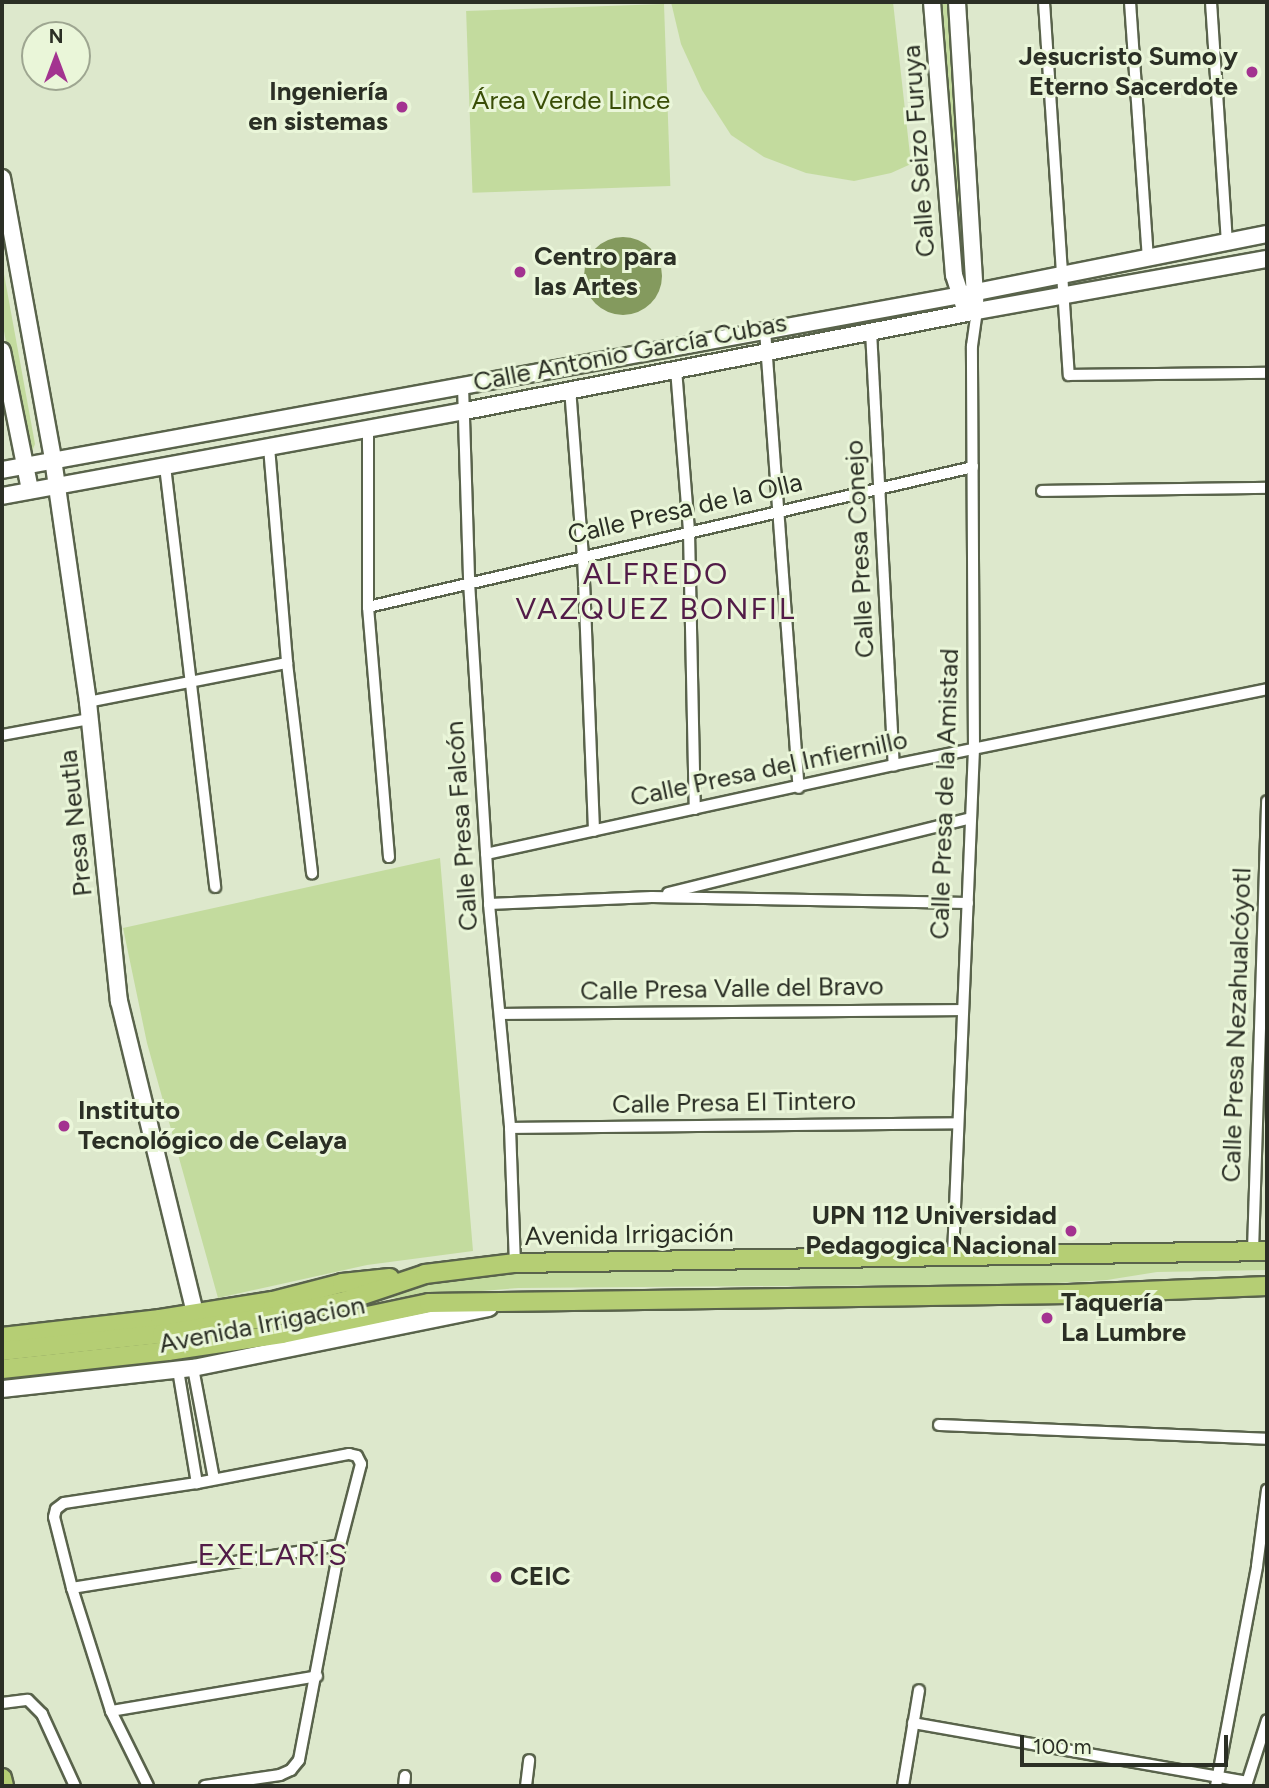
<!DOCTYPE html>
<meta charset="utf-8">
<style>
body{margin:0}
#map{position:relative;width:1269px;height:1788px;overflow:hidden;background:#dde8cc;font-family:Figtree,sans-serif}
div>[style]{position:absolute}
.green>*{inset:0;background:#c3db9e;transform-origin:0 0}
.water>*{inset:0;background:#849a5e}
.round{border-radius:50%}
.roads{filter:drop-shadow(2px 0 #59634b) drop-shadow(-2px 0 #59634b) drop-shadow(0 2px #59634b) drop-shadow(0 -2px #59634b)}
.street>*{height:10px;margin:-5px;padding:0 5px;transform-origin:5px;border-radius:5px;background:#fff}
.secondary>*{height:16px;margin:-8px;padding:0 8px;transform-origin:8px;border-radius:8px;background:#fff}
.primary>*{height:18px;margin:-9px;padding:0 9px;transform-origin:9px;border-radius:9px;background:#b5ce74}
.dots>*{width:19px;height:19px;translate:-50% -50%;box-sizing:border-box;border:4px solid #eaf6d9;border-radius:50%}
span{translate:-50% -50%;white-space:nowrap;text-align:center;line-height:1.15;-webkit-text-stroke:6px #eaf6d9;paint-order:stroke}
.poi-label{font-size:26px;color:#2b2f25;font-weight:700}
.right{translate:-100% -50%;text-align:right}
.left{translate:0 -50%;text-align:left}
.park-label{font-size:26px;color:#394d06}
.street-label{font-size:26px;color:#2b2f25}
.quarter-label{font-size:30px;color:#521c48;letter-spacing:2px}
.frame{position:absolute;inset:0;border:4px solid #2b2f25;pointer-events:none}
.north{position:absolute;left:21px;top:21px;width:70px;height:70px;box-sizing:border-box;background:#eaf6d9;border:2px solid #9ea691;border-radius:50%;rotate:0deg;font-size:19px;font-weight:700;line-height:28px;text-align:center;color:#2b2f25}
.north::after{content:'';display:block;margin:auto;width:24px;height:32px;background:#a33390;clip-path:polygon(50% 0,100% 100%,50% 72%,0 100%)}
.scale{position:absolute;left:1020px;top:1735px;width:208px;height:32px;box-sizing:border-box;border:4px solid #2b2f25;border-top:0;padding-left:9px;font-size:21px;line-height:24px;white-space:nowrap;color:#2b2f25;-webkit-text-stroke:5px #eaf6d9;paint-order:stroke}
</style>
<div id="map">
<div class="green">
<i style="clip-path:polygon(671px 2px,893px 2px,911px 164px,891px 173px,854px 181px,806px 173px,764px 157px,731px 135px,702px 90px,681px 44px)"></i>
<i style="clip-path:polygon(940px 2px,947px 2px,965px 275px,962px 281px)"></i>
<i style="left:664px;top:4px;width:182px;height:198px;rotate:88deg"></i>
<i style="clip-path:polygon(2px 263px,35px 444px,31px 454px,25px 447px,2px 320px)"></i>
<i style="clip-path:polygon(440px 858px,473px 1251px,367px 1265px,218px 1298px,147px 1043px,123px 928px)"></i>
<i style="clip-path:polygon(1267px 1261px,1267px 1270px,1157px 1272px,1107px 1280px,1040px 1284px,518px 1288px,369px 1300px,455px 1276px,625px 1270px)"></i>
</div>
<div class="water">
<i class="round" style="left:584px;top:237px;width:78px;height:78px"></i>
</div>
<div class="roads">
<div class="street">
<i style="left:1044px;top:2px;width:374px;rotate:86.2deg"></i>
<i style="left:1069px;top:375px;width:198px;rotate:-0.6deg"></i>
<i style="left:1130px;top:2px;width:258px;rotate:86deg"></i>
<i style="left:1211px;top:2px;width:242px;rotate:86.2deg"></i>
<i style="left:765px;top:330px;width:459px;rotate:85.8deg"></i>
<i style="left:871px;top:331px;width:435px;rotate:87deg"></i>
<i style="left:676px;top:369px;width:164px;rotate:85.4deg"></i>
<i style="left:689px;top:532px;width:277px;rotate:88.8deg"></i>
<i style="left:463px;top:386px;width:196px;rotate:88.2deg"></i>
<i style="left:469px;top:582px;width:323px;rotate:86.4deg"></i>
<i style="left:489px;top:904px;width:225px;rotate:84.6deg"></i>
<i style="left:510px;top:1128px;width:135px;rotate:87.9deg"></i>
<i style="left:570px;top:388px;width:169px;rotate:85.6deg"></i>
<i style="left:583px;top:556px;width:275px;rotate:87.7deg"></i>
<i style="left:368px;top:427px;width:180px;rotate:90deg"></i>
<i style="left:368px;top:607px;width:251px;rotate:85.2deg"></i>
<i style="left:269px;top:447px;width:217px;rotate:85.2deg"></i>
<i style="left:287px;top:663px;width:212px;rotate:83.2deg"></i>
<i style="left:165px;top:466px;width:424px;rotate:83.2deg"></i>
<i style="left:1042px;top:491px;width:225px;rotate:-0.8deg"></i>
<i style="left:368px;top:607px;width:621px;rotate:-13.03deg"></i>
<i style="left:88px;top:702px;width:203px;rotate:-11.1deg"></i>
<i style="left:2px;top:735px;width:88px;rotate:-10.4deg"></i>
<i style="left:486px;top:854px;width:418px;rotate:-12.3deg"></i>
<i style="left:894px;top:765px;width:381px;rotate:-11.5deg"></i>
<i style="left:668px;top:893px;width:312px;rotate:-13.9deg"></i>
<i style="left:489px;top:904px;width:163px;rotate:-2.5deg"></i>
<i style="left:652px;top:897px;width:316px;rotate:1.1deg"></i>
<i style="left:501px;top:1014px;width:462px;rotate:-0.5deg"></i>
<i style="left:510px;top:1128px;width:448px;rotate:-0.6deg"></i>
<i style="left:1253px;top:1251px;width:450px;rotate:-88.2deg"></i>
<i style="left:953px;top:1256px;width:508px;rotate:-87.63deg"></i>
<i style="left:974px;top:748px;width:402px;rotate:-90.3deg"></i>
<i style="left:972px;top:346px;width:35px;rotate:-82deg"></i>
<i style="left:193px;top:1368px;width:113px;rotate:79.3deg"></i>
<i style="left:178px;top:1370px;width:115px;rotate:80.5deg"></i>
<i style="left:939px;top:1425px;width:328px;rotate:2.4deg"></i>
<i style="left:72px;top:1588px;width:271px;rotate:-9.1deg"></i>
<i style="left:2px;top:1703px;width:26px;rotate:-7deg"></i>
<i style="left:28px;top:1700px;width:20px;rotate:45deg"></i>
<i style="left:42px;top:1714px;width:79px;rotate:65.4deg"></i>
<i style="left:111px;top:1711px;width:209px;rotate:-9.6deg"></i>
<i style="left:913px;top:1723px;width:339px;rotate:10deg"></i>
<i style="left:148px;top:1786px;width:84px;rotate:-116.3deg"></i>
<i style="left:111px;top:1711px;width:129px;rotate:-107.6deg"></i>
<i style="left:72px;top:1588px;width:73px;rotate:-104.2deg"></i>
<i style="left:54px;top:1517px;width:8px;rotate:-76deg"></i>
<i style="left:56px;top:1509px;width:10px;rotate:-37deg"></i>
<i style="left:64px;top:1503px;width:134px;rotate:-8.6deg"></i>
<i style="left:197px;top:1483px;width:155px;rotate:-10.8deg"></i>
<i style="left:349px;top:1454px;width:8px;rotate:14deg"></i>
<i style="left:357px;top:1456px;width:9px;rotate:63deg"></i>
<i style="left:361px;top:1464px;width:84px;rotate:104.5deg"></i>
<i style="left:340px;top:1545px;width:219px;rotate:100.8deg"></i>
<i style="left:299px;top:1760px;width:13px;rotate:129deg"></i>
<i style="left:291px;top:1770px;width:12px;rotate:156deg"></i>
<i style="left:280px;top:1775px;width:76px;rotate:171.7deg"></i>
<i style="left:404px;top:1786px;width:10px;rotate:-84deg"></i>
<i style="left:526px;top:1786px;width:26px;rotate:-83deg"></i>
<i style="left:903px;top:1786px;width:97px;rotate:-80.5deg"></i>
<i style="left:1216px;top:1786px;width:224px;rotate:-79.4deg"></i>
<i style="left:1257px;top:1566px;width:77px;rotate:-82.5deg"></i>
<i style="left:1246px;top:1786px;width:69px;rotate:-72.3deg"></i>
</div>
<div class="secondary">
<i style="left:932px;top:2px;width:274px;rotate:85.4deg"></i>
<i style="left:954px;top:275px;width:32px;rotate:72deg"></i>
<i style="left:957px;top:2px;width:299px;rotate:86.5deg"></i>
<i style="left:2px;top:178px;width:286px;rotate:79.7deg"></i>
<i style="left:53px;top:459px;width:246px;rotate:81.8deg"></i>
<i style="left:88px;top:702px;width:301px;rotate:84.1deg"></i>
<i style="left:119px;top:1001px;width:321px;rotate:76.3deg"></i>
<i style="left:2px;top:351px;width:142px;rotate:78.6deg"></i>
<i style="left:2px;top:470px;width:975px;rotate:-10.34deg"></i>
<i style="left:961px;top:295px;width:312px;rotate:-11.3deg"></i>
<i style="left:2px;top:496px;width:471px;rotate:-10.4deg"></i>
<i style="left:465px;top:411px;width:522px;rotate:-11.05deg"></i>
<i style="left:977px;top:311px;width:295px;rotate:-10.2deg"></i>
<i style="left:2px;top:1389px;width:192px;rotate:-6.3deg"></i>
<i style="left:193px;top:1368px;width:302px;rotate:-11.5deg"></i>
</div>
<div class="primary">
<i style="left:2px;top:1337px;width:159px;rotate:-6.5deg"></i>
<i style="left:160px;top:1319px;width:114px;rotate:-9.1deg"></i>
<i style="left:273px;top:1301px;width:71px;rotate:-14.6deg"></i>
<i style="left:342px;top:1283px;width:48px;rotate:-5.9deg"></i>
<i style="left:2px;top:1351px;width:161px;rotate:-6.1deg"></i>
<i style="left:162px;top:1334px;width:115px;rotate:-9deg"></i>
<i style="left:276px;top:1316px;width:71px;rotate:-12.3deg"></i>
<i style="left:345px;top:1301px;width:84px;rotate:-18.6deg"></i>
<i style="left:425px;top:1274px;width:91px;rotate:-7deg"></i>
<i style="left:515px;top:1263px;width:752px;rotate:-0.91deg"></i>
<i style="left:2px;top:1369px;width:167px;rotate:-6.2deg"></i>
<i style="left:168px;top:1351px;width:115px;rotate:-8.5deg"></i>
<i style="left:282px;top:1334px;width:150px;rotate:-11.9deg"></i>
<i style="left:429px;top:1303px;width:639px;rotate:-0.81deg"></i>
<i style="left:1068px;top:1294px;width:199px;rotate:-2.3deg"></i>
<i style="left:2px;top:1778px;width:8px;rotate:76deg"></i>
</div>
</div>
<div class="dots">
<i style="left:1252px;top:72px;background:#a33390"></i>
<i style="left:402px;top:107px;background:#a33390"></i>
<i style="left:520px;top:272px;background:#a33390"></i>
<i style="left:64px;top:1126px;background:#a33390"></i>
<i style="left:1071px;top:1231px;background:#a33390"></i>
<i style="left:1047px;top:1318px;background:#a33390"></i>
<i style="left:496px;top:1577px;background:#a33390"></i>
</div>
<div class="poi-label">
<span class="right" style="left:1238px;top:72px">Jesucristo Sumo y<br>Eterno Sacerdote</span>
<span class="right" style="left:388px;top:107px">Ingeniería<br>en sistemas</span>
<span class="left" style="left:534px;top:272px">Centro para<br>las Artes</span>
<span class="left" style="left:78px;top:1126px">Instituto<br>Tecnológico de Celaya</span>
<span class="right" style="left:1057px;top:1231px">UPN 112 Universidad<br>Pedagogica Nacional</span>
<span class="left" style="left:1061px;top:1318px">Taquería<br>La Lumbre</span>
<span class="left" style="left:510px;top:1577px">CEIC</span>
</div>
<div class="park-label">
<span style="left:571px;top:101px">Área Verde Lince</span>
</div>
<div class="street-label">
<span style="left:919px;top:151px;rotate:-94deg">Calle Seizo Furuya</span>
<span style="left:630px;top:353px;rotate:-11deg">Calle Antonio García Cubas</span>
<span style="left:685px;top:509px;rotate:-13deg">Calle Presa de la Olla</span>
<span style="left:860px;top:549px;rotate:-93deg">Calle Presa Conejo</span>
<span style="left:769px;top:769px;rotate:-12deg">Calle Presa del Infiernillo</span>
<span style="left:945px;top:794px;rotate:-88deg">Calle Presa de la Amistad</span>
<span style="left:76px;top:823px;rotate:-96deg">Presa Neutla</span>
<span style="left:462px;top:826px;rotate:-94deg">Calle Presa Falcón</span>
<span style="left:732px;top:989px;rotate:-1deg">Calle Presa Valle del Bravo</span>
<span style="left:1237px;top:1025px;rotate:-88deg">Calle Presa Nezahualcóyotl</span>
<span style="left:734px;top:1103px;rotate:-1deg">Calle Presa El Tintero</span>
<span style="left:629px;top:1235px;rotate:-1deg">Avenida Irrigación</span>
<span style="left:262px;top:1325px;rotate:-11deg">Avenida Irrigacion</span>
</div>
<div class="quarter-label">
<span style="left:656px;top:591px">ALFREDO<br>VAZQUEZ BONFIL</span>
<span style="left:273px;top:1555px">EXELARIS</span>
</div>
<div class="frame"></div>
<div class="north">N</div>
<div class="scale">100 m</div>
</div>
